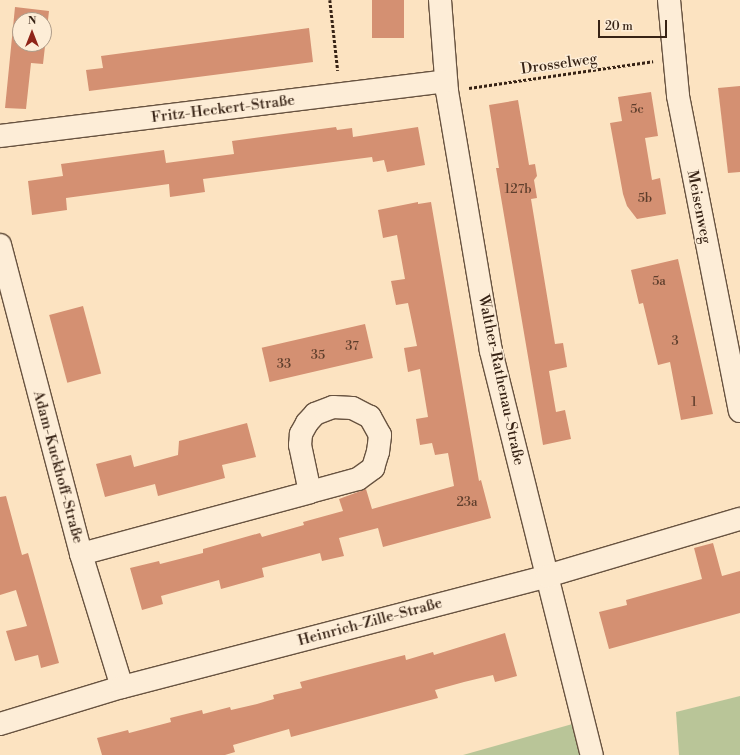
<!DOCTYPE html>
<meta charset="utf-8">
<style>
body{margin:0}
#map{position:relative;width:740px;height:755px;overflow:hidden;background:#fce3c1;font-family:"Libre Bodoni",serif}
div>[style]{position:absolute}
.green>*{inset:0;background:#b9c598}
.building>*{inset:0;background:#d49072;transform-origin:0 0}
.path>*{height:2.5px;margin-top:-1.25px;transform-origin:0;background:repeating-linear-gradient(90deg,#372315 0 3px,transparent 0 5px)}
.roads{filter:drop-shadow(1px 0 #685340) drop-shadow(-1px 0 #685340) drop-shadow(0 1px #685340) drop-shadow(0 -1px #685340)}
.street>*{height:22px;margin:-11px;padding:0 11px;transform-origin:11px;border-radius:11px;background:#fdedd7}
span{translate:-50% -50%;white-space:nowrap;text-align:center;line-height:1.15;-webkit-text-stroke:3px #fdedd7;paint-order:stroke}
.number-label{font-size:13px;color:#5e3e2c}
.number-label span{-webkit-text-stroke-width:0}
.street-label{font-size:15px;color:#372315}
.north{position:absolute;left:12px;top:12px;width:40px;height:40px;box-sizing:border-box;background:#fdedd7;border:1px solid #ae9c89;border-radius:50%;rotate:0deg;font-size:11px;font-weight:700;line-height:16px;text-align:center;color:#372315}
.north::after{content:'';display:block;margin:auto;width:14px;height:18px;background:#8f2418;clip-path:polygon(50% 0,100% 100%,50% 72%,0 100%)}
.scale{position:absolute;left:598px;top:20px;width:69px;height:18px;box-sizing:border-box;border:2px solid #372315;border-top:0;padding-left:5px;font-size:12px;line-height:14px;white-space:nowrap;color:#372315;-webkit-text-stroke:3px #fdedd7;paint-order:stroke}
</style>
<div id="map">
<div class="green">
<i style="clip-path:polygon(740px 696px,740px 755px,679px 755px,676px 712px)"></i>
<i style="clip-path:polygon(583px 721px,592px 755px,463px 755px)"></i>
</div>
<div class="building">
<i style="left:372px;top:0;width:32px;height:38px"></i>
<i style="clip-path:polygon(evenodd,15px 7px,49px 11px,43px 64px,31px 63px,26px 109px,5px 108px,15px 7px,20px 20px,44px 20px,44px 44px,20px 44px,20px 20px)"></i>
<i style="clip-path:polygon(309px 28px,313px 62px,89px 91px,86px 70px,103px 68px,101px 56px)"></i>
<i style="clip-path:polygon(740px 86px,740px 172px,728px 173px,718px 88px)"></i>
<i style="clip-path:polygon(651px 92px,658px 136px,645px 138px,652px 180px,660px 178px,666px 214px,637px 219px,627px 206px,623px 194px,610px 123px,622px 121px,618px 97px)"></i>
<i style="clip-path:polygon(518px 100px,529px 165px,535px 164px,537px 176px,534px 180px,537px 198px,531px 199px,555px 344px,563px 343px,567px 367px,549px 371px,556px 412px,565px 410px,571px 439px,543px 445px,496px 168px,499px 168px,489px 105px)"></i>
<i style="clip-path:polygon(336px 127px,337px 130px,352px 128px,353px 137px,418px 127px,425px 165px,387px 172px,384px 160px,373px 162px,372px 157px,203px 179px,205px 192px,170px 197px,169px 184px,66px 198px,67px 210px,32px 215px,28px 181px,63px 176px,61px 164px,164px 150px,166px 163px,234px 154px,232px 141px)"></i>
<i style="clip-path:polygon(418px 202px,418px 204px,431px 202px,479px 481px,481px 480px,491px 518px,383px 547px,378px 528px,339px 538px,344px 556px,322px 561px,320px 553px,262px 568px,264px 577px,221px 589px,219px 580px,161px 596px,163px 604px,142px 610px,130px 568px,159px 561px,160px 564px,203px 553px,203px 549px,260px 533px,262px 537px,304px 525px,303px 522px,343px 511px,339px 499px,366px 489px,372px 509px,454px 486px,448px 453px,435px 455px,432px 443px,420px 445px,416px 419px,428px 417px,420px 369px,408px 372px,404px 348px,417px 346px,408px 303px,396px 305px,391px 281px,405px 279px,397px 235px,383px 238px,378px 210px)"></i>
<i style="clip-path:polygon(678px 259px,713px 414px,681px 420px,670px 362px,658px 365px,643px 303px,639px 304px,631px 270px)"></i>
<i style="left:83px;top:306px;width:70px;height:35px;rotate:75deg"></i>
<i style="left:365px;top:324px;width:35px;height:106px;rotate:77deg"></i>
<i style="clip-path:polygon(247px 423px,256px 457px,222px 465px,225px 478px,158px 496px,155px 484px,105px 497px,96px 464px,131px 455px,134px 467px,178px 455px,179px 441px)"></i>
<i style="clip-path:polygon(6px 496px,22px 555px,28px 553px,59px 663px,41px 668px,38px 655px,15px 661px,6px 631px,27px 626px,16px 590px,0 595px,0 497px)"></i>
<i style="clip-path:polygon(713px 543px,722px 576px,740px 571px,740px 613px,609px 649px,599px 612px,627px 605px,626px 600px,702px 579px,694px 548px)"></i>
<i style="clip-path:polygon(505px 633px,517px 676px,495px 682px,493px 675px,464px 682px,435px 690px,438px 698px,291px 737px,289px 729px,233px 745px,235px 752px,225px 755px,102px 755px,97px 738px,128px 730px,129px 733px,171px 722px,170px 718px,202px 710px,203px 714px,230px 707px,231px 710px,257px 704px,274px 699px,273px 695px,302px 688px,300px 682px,405px 655px,406px 660px,433px 652px,434px 655px)"></i>
</div>
<div class="path">
<i style="left:330px;top:0;width:71px;rotate:83.6deg"></i>
<i style="left:469px;top:88px;width:186px;rotate:-8.3deg"></i>
</div>
<div class="roads">
<div class="street">
<i style="left:440px;top:0;width:91px;rotate:85.6deg"></i>
<i style="left:447px;top:91px;width:264px;rotate:80.4deg"></i>
<i style="left:491px;top:351px;width:416px;rotate:76deg"></i>
<i style="left:669px;top:0;width:96px;rotate:84.6deg"></i>
<i style="left:678px;top:96px;width:321px;rotate:78.9deg"></i>
<i style="left:0;top:136px;width:449px;rotate:-7deg"></i>
<i style="left:0;top:245px;width:319px;rotate:75.3deg"></i>
<i style="left:81px;top:554px;width:139px;rotate:72.9deg"></i>
<i style="left:81px;top:554px;width:237px;rotate:-15.1deg"></i>
<i style="left:310px;top:492px;width:50px;rotate:-15.2deg"></i>
<i style="left:358px;top:479px;width:19px;rotate:-36deg"></i>
<i style="left:373px;top:468px;width:17px;rotate:-73deg"></i>
<i style="left:378px;top:452px;width:17px;rotate:-83deg"></i>
<i style="left:380px;top:435px;width:21px;rotate:-119deg"></i>
<i style="left:370px;top:417px;width:20px;rotate:-153deg"></i>
<i style="left:352px;top:408px;width:19px;rotate:-177deg"></i>
<i style="left:333px;top:407px;width:19px;rotate:159deg"></i>
<i style="left:315px;top:414px;width:12px;rotate:132deg"></i>
<i style="left:307px;top:423px;width:13px;rotate:119deg"></i>
<i style="left:301px;top:434px;width:11px;rotate:95deg"></i>
<i style="left:300px;top:445px;width:48px;rotate:78deg"></i>
<i style="left:0;top:724px;width:127px;rotate:-16.9deg"></i>
<i style="left:122px;top:687px;width:439px;rotate:-14.6deg"></i>
<i style="left:547px;top:576px;width:201px;rotate:-16.5deg"></i>
</div>
</div>
<div class="number-label">
<span style="left:637px;top:109px">5c</span>
<span style="left:518px;top:189px">127b</span>
<span style="left:645px;top:198px">5b</span>
<span style="left:659px;top:281px">5a</span>
<span style="left:675px;top:341px">3</span>
<span style="left:352px;top:346px">37</span>
<span style="left:318px;top:355px">35</span>
<span style="left:284px;top:364px">33</span>
<span style="left:694px;top:402px">1</span>
<span style="left:467px;top:502px">23a</span>
</div>
<div class="street-label">
<span style="left:559px;top:64px;rotate:-8deg">Drosselweg</span>
<span style="left:223px;top:109px;rotate:-7deg">Fritz-Heckert-Straße</span>
<span style="left:699px;top:207px;rotate:79deg">Meisenweg</span>
<span style="left:501px;top:380px;rotate:78deg">Walther-Rathenau-Straße</span>
<span style="left:58px;top:467px;rotate:75deg">Adam-Kuckhoff-Straße</span>
<span style="left:370px;top:622px;rotate:-15deg">Heinrich-Zille-Straße</span>
</div>
<div class="north">N</div>
<div class="scale">20 m</div>
</div>
